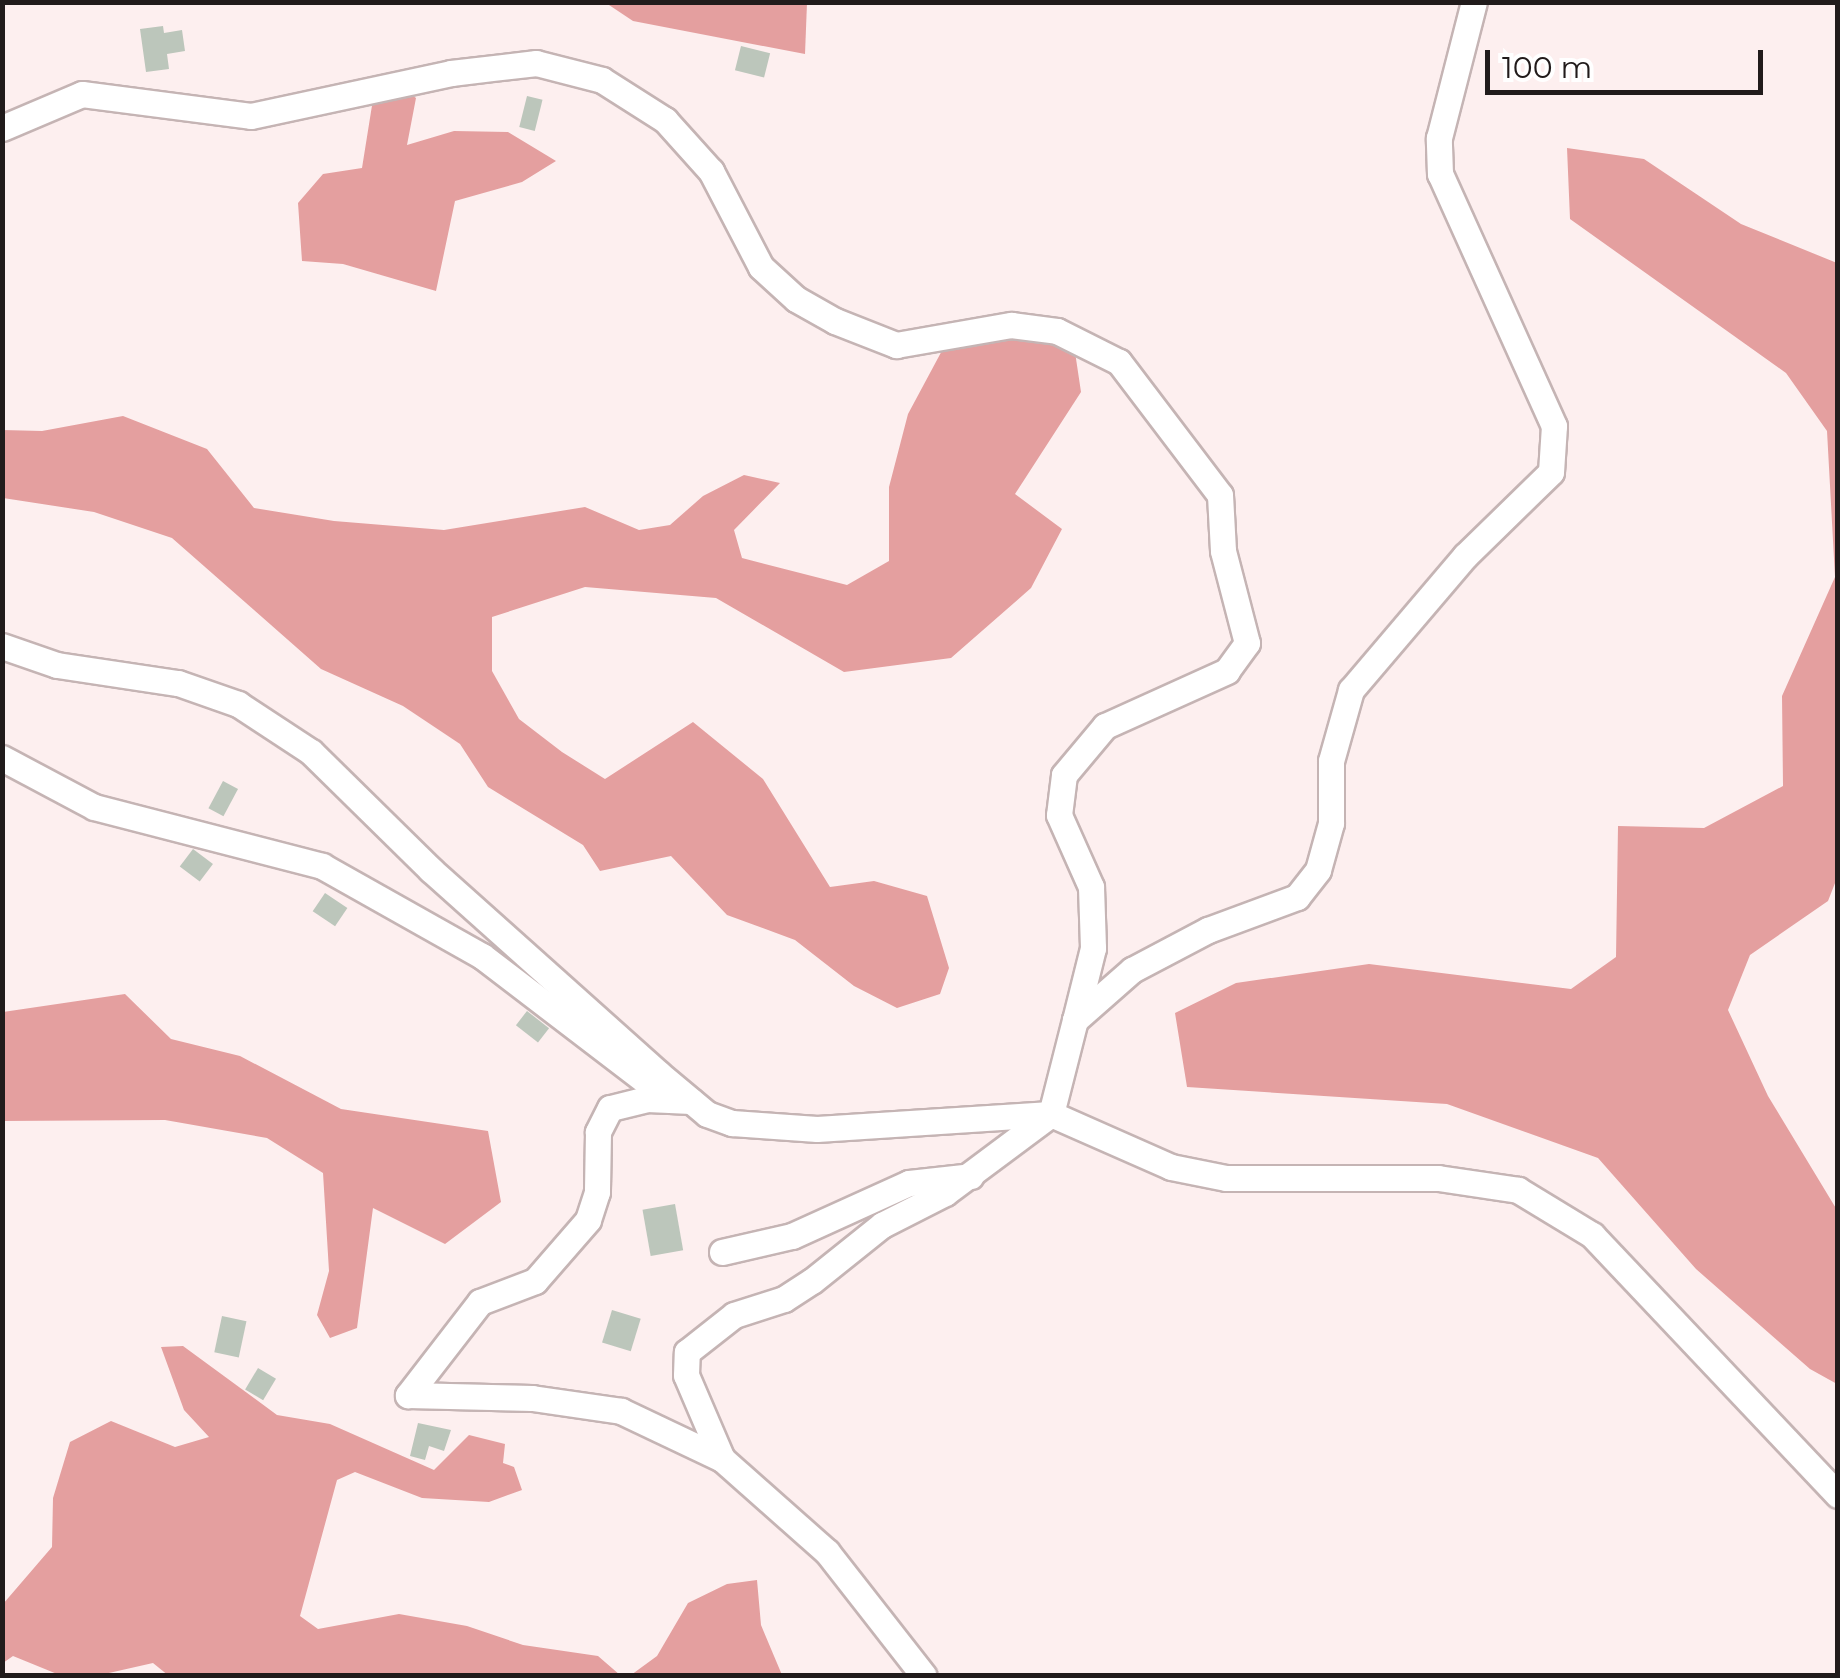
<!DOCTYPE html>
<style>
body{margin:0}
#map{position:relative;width:1840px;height:1678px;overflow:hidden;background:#fdefef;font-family:Montserrat,sans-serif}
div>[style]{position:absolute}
.forest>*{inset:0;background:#e49f9f}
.building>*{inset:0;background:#bcc6bb;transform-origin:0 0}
.roads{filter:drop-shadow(2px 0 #c5b4b4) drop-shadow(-2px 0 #c5b4b4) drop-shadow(0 2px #c5b4b4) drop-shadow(0 -2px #c5b4b4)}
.minor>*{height:25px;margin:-12.5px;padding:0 12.5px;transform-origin:12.5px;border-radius:12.5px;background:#fff}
span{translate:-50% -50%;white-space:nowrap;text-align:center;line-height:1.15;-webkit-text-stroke:8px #fff;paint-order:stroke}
.frame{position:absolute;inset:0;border:5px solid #211b1b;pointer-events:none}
.scale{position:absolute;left:1485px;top:50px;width:278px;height:45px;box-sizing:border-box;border:5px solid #211b1b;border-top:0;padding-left:12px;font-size:30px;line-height:35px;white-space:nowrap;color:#211b1b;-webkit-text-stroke:8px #fff;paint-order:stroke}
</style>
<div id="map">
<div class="forest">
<i style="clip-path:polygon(606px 3px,807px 3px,805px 54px,633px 21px)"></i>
<i style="clip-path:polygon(393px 82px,416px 98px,407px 145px,454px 131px,508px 132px,556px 161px,522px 182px,455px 201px,436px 291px,343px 264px,302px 261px,298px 203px,323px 174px,362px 168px,374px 93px)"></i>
<i style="clip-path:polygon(1567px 148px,1644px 159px,1741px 224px,1837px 263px,1837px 878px,1828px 901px,1750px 955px,1728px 1010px,1768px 1096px,1837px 1210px,1837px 1384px,1810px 1369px,1696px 1269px,1598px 1158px,1447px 1104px,1187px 1087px,1175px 1013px,1236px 983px,1369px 964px,1571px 989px,1616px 957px,1618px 826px,1704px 828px,1783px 786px,1782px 696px,1835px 577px,1827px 431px,1786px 373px,1570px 219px)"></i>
<i style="clip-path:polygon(1021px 330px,1075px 352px,1081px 392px,1015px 494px,1062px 529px,1031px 588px,951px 658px,844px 672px,716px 598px,585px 587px,492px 617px,492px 671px,519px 719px,562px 752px,605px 779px,693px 722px,763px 779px,830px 887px,874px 881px,927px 896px,949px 968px,940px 994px,897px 1008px,854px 986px,795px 940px,727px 915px,671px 856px,600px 871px,583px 845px,488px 787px,460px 744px,403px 706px,321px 669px,172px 538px,94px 512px,3px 498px,2px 430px,42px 431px,123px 416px,207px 449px,254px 508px,334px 521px,444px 530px,585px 507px,639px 530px,670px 525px,703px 496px,744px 475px,780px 483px,734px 530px,742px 558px,847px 585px,889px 561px,889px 487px,908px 414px,945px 345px)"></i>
<i style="clip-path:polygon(125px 994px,171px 1039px,240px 1056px,341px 1109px,488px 1131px,501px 1202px,445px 1244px,373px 1208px,357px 1328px,330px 1338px,317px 1315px,329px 1271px,323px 1173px,267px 1138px,165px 1120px,3px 1121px,3px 1012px)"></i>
<i style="clip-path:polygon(183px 1346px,277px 1415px,330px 1424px,434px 1470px,469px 1435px,505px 1444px,503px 1463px,514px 1467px,522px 1490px,489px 1502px,422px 1498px,355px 1472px,337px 1480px,300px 1616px,318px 1629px,399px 1614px,467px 1626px,523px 1645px,598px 1656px,620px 1675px,169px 1676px,153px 1663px,100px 1675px,62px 1676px,13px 1656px,3px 1663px,3px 1604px,52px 1547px,53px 1498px,70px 1442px,111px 1421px,175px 1447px,209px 1437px,184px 1410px,161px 1347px)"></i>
<i style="clip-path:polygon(757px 1580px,761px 1625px,782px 1675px,631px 1675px,657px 1656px,688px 1603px,727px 1584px)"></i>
</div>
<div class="building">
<i style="clip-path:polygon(163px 26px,164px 33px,182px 30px,185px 51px,167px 54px,169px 69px,146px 72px,140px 29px)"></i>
<i style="left:741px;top:46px;width:30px;height:25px;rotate:14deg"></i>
<i style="left:527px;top:96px;width:16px;height:32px;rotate:14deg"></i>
<i style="left:223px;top:781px;width:17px;height:31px;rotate:28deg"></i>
<i style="left:193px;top:849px;width:25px;height:22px;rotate:37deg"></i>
<i style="left:325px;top:893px;width:27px;height:22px;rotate:34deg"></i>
<i style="left:527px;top:1011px;width:28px;height:18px;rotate:38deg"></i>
<i style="left:675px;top:1204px;width:47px;height:33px;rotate:80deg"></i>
<i style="left:612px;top:1310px;width:30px;height:34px;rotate:17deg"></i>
<i style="left:222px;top:1316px;width:25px;height:37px;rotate:12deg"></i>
<i style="left:258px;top:1368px;width:21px;height:25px;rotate:31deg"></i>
<i style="clip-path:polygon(418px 1423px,451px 1430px,444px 1451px,429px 1446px,425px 1460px,410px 1456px)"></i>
</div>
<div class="roads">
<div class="minor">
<i style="left:2px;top:128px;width:87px;rotate:-23deg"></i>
<i style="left:82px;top:94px;width:170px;rotate:7.4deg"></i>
<i style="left:251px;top:116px;width:205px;rotate:-12.1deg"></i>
<i style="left:451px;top:73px;width:86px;rotate:-6.7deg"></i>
<i style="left:536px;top:63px;width:68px;rotate:14.4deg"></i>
<i style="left:602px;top:80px;width:75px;rotate:32.4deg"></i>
<i style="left:665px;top:120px;width:69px;rotate:48deg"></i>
<i style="left:711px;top:171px;width:108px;rotate:62.5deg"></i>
<i style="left:761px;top:267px;width:47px;rotate:42.4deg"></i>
<i style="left:796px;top:299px;width:45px;rotate:29.4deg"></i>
<i style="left:835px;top:321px;width:66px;rotate:21.5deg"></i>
<i style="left:896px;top:345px;width:117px;rotate:-9.9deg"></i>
<i style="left:1011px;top:325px;width:46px;rotate:7.4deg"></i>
<i style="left:1057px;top:331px;width:69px;rotate:26.6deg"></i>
<i style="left:1119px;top:362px;width:167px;rotate:52.8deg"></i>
<i style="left:1220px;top:495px;width:56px;rotate:86.9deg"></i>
<i style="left:1223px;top:551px;width:95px;rotate:75.4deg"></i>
<i style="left:1247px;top:643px;width:34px;rotate:126deg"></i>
<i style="left:1227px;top:671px;width:134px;rotate:155.7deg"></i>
<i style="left:1105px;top:726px;width:64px;rotate:129.9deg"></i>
<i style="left:1064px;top:775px;width:40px;rotate:97.1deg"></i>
<i style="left:1059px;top:815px;width:79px;rotate:66deg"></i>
<i style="left:1091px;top:887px;width:61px;rotate:88.1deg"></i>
<i style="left:1093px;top:948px;width:74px;rotate:104deg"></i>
<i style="left:2px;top:646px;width:58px;rotate:19.1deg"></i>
<i style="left:57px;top:665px;width:122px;rotate:8.5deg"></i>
<i style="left:178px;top:683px;width:64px;rotate:19.3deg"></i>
<i style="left:238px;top:704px;width:87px;rotate:33.3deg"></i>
<i style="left:311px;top:752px;width:168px;rotate:44.5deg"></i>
<i style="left:431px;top:870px;width:305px;rotate:41.8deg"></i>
<i style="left:658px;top:1073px;width:64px;rotate:39.9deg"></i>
<i style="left:707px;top:1114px;width:27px;rotate:20deg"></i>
<i style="left:732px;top:1123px;width:85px;rotate:4deg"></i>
<i style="left:817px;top:1129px;width:234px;rotate:-3.7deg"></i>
<i style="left:1051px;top:1114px;width:131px;rotate:23.8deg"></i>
<i style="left:1171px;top:1167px;width:56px;rotate:11.3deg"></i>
<i style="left:1226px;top:1178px;width:212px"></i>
<i style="left:1438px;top:1178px;width:81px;rotate:8.5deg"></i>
<i style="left:1518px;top:1190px;width:87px;rotate:31.3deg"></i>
<i style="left:1592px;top:1235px;width:358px;rotate:46.6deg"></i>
<i style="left:2px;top:758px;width:104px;rotate:28deg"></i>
<i style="left:94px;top:807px;width:236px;rotate:14.5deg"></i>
<i style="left:322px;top:866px;width:184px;rotate:29.4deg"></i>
<i style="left:482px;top:956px;width:219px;rotate:37.4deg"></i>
<i style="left:691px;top:1101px;width:44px;rotate:-177.4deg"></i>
<i style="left:647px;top:1099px;width:38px;rotate:166deg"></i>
<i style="left:610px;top:1108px;width:27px;rotate:117deg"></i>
<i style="left:598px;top:1132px;width:60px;rotate:91deg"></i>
<i style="left:597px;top:1192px;width:29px;rotate:108deg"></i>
<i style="left:588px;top:1220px;width:81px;rotate:131deg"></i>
<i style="left:535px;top:1281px;width:59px;rotate:159.1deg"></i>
<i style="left:480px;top:1302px;width:118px;rotate:127.7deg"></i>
<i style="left:408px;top:1395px;width:124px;rotate:1.4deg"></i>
<i style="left:532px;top:1398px;width:90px;rotate:8.3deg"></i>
<i style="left:621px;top:1411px;width:112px;rotate:25.4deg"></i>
<i style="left:722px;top:1459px;width:140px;rotate:41.5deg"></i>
<i style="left:827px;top:1552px;width:157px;rotate:52deg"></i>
<i style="left:722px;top:1252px;width:72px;rotate:-12.9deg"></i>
<i style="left:792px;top:1236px;width:128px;rotate:-24.4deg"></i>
<i style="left:909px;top:1183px;width:62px;rotate:-6.4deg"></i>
<i style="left:722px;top:1459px;width:91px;rotate:-113.2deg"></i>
<i style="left:686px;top:1375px;width:23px;rotate:-88deg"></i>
<i style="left:687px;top:1352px;width:60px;rotate:-38.2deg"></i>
<i style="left:734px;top:1315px;width:52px;rotate:-17.7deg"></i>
<i style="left:784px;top:1299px;width:33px;rotate:-33deg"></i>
<i style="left:812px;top:1281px;width:90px;rotate:-38.7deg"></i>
<i style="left:882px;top:1225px;width:71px;rotate:-26.9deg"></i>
<i style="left:945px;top:1193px;width:132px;rotate:-36.7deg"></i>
<i style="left:1051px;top:1114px;width:97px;rotate:-75.7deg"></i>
<i style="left:1075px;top:1020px;width:76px;rotate:-41.3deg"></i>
<i style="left:1132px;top:970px;width:86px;rotate:-27.8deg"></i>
<i style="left:1208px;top:930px;width:95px;rotate:-20.3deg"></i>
<i style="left:1297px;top:897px;width:34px;rotate:-52deg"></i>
<i style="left:1318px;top:870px;width:49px;rotate:-74.5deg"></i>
<i style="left:1331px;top:823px;width:62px;rotate:-90deg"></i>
<i style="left:1331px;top:761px;width:74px;rotate:-74.3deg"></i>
<i style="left:1351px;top:690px;width:176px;rotate:-49.6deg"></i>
<i style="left:1465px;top:556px;width:120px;rotate:-44.3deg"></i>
<i style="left:1551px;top:472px;width:46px;rotate:-86.3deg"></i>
<i style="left:1554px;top:426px;width:277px;rotate:-114.3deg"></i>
<i style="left:1440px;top:174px;width:36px;rotate:-92deg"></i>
<i style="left:1439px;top:138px;width:140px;rotate:-75.6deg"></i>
</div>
</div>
<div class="frame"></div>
<div class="scale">100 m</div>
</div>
